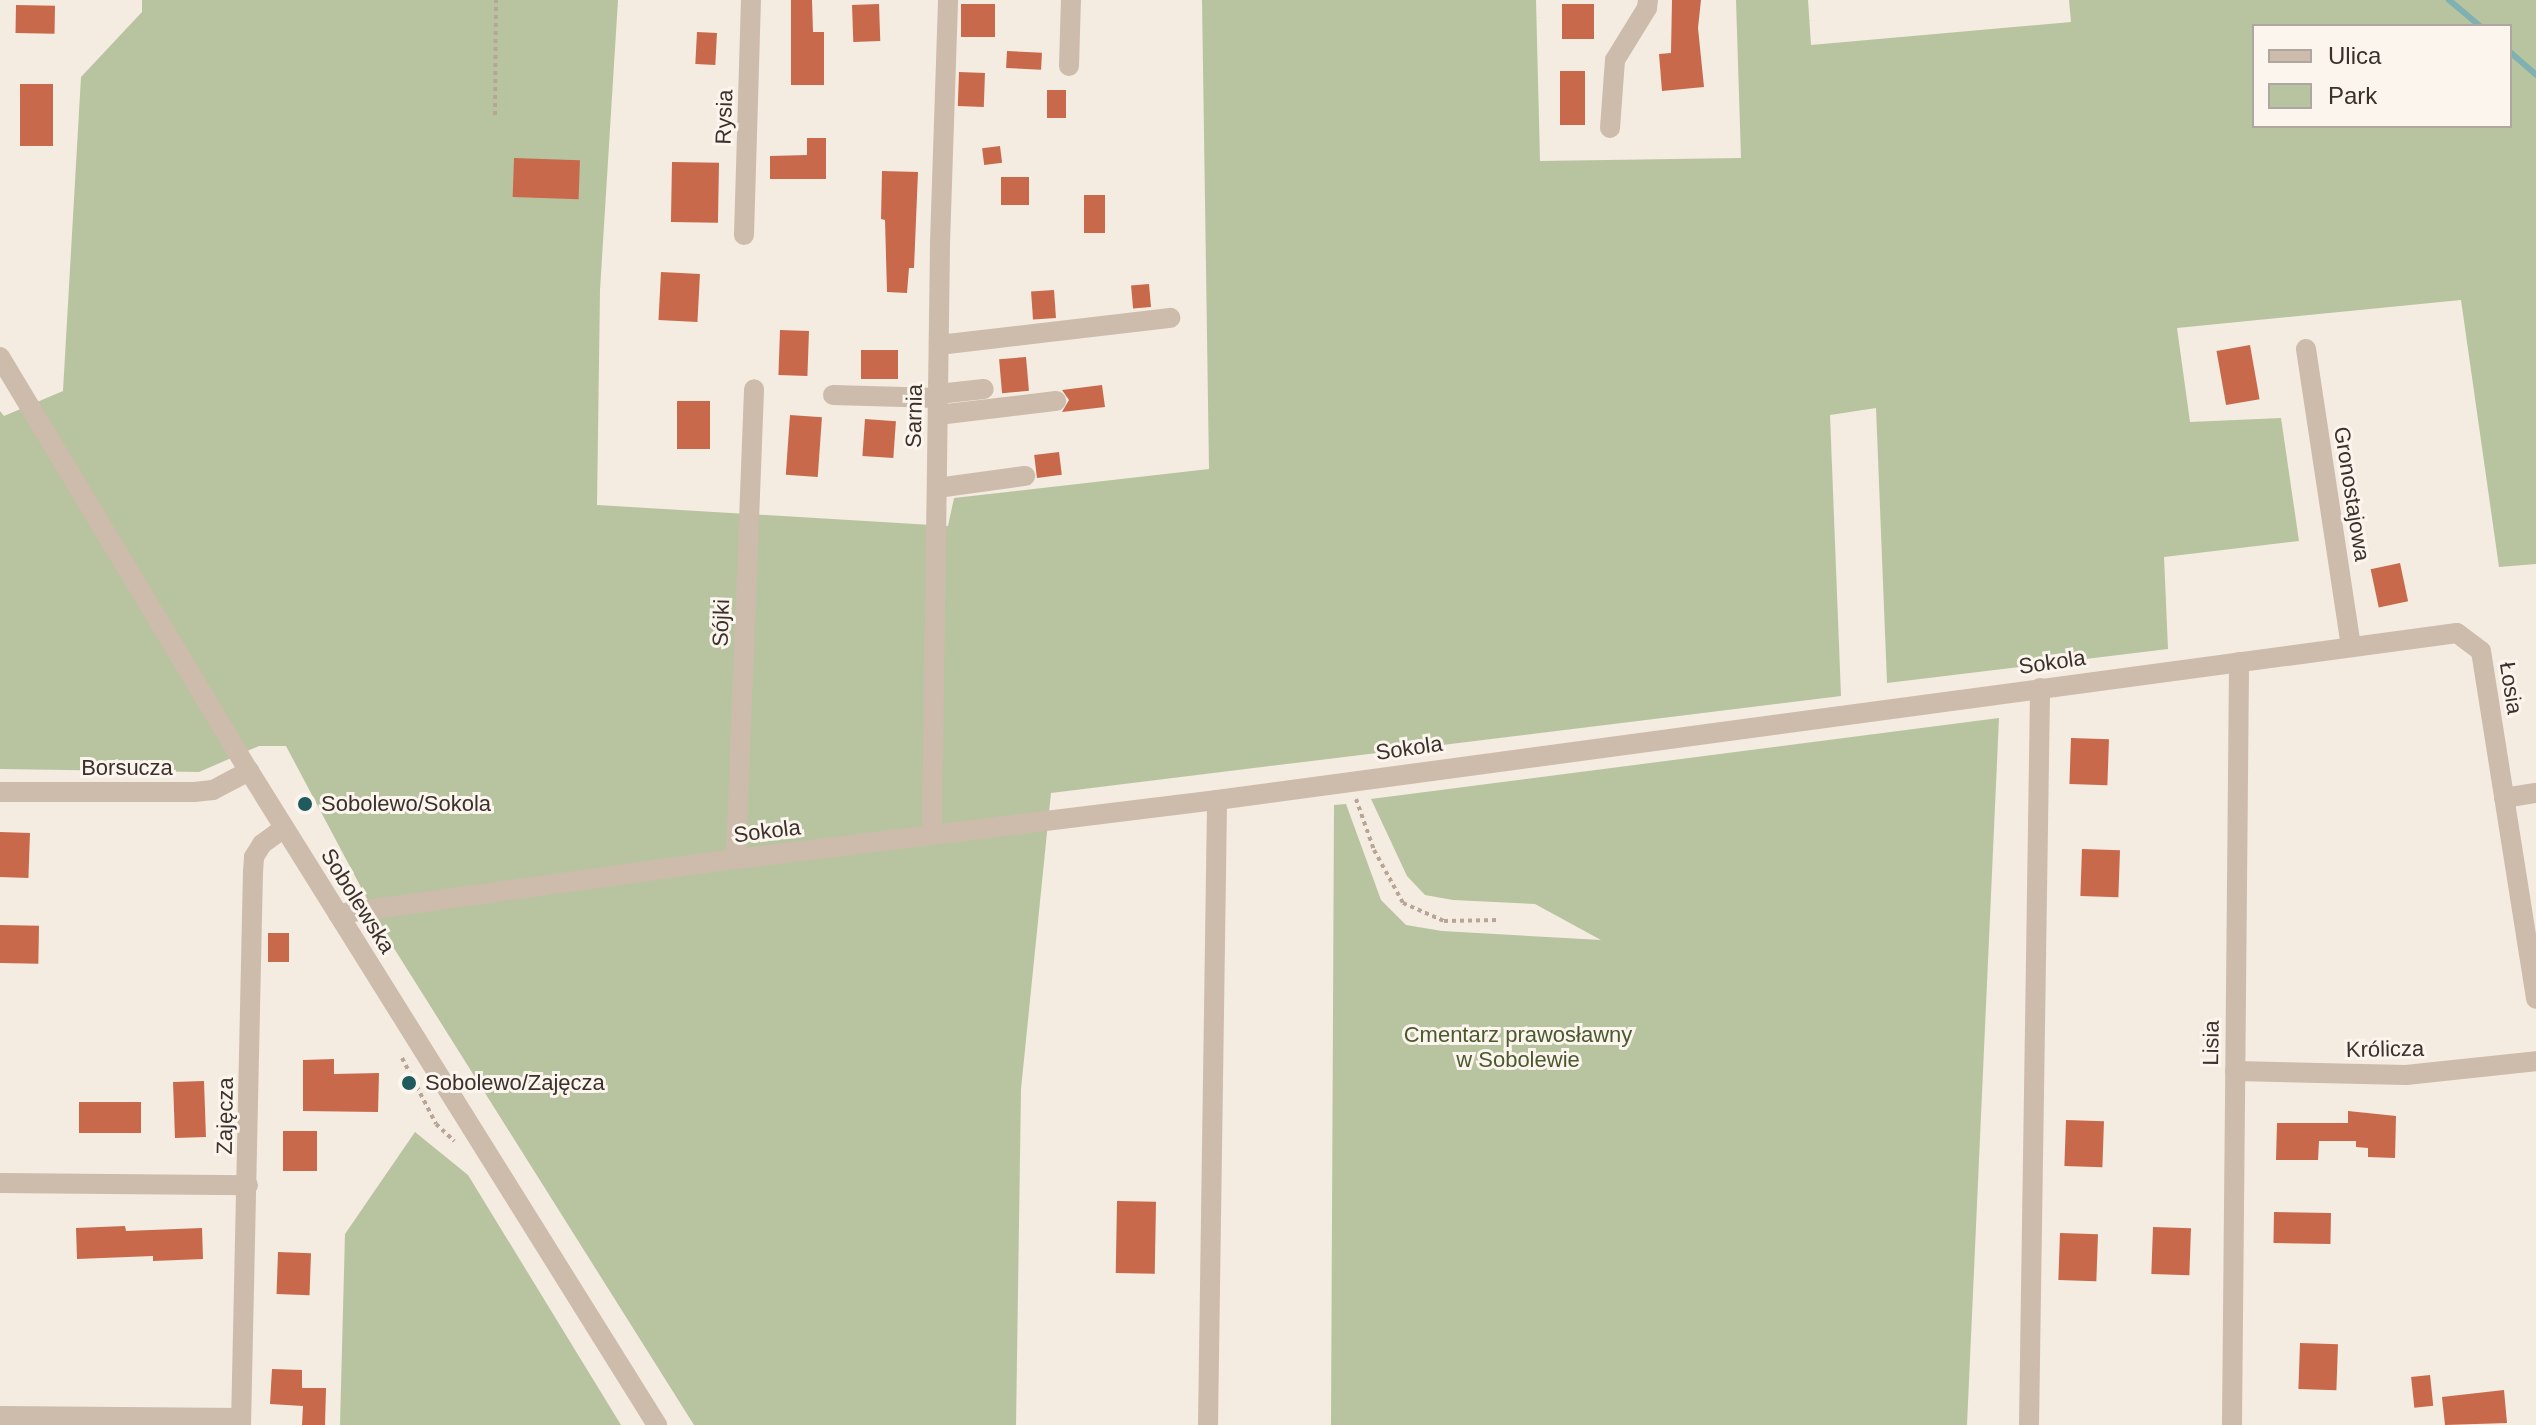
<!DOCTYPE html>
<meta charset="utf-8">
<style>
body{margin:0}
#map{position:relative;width:2536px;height:1425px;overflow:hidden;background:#f4ebe1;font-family:Arial,sans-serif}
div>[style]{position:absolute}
.green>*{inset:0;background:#b8c4a0}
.stream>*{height:6px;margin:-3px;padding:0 3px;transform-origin:3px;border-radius:3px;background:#7fb0b2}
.building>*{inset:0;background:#c8694b;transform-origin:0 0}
.path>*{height:4px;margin-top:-2px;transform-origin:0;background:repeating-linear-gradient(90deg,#b9a596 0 4px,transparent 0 8px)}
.minor>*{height:20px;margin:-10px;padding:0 10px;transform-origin:10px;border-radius:10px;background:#cdbbac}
.dots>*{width:22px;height:22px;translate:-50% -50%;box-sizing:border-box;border:4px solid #fbf5ee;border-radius:50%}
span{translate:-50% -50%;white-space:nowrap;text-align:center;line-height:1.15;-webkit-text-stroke:6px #fbf5ee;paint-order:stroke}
.street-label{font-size:22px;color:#3b302b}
.poi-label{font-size:22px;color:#3b302b}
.left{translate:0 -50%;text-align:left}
.park-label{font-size:22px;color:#4a5a2e}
.legend{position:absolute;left:2252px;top:24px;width:260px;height:104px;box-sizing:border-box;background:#fbf5ee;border:2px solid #aea6a0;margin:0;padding:10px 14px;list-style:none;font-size:24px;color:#3b302b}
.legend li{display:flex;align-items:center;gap:16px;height:40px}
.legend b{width:40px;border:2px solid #aea6a0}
</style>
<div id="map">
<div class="green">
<i style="clip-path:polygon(evenodd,142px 0,618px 0,600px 290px,597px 505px,948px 526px,954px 498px,1209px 469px,1202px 0,1536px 0,1540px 161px,1741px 158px,1736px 0,1808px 0,1811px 45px,2071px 22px,2069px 0,2536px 0,2536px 564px,2499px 567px,2461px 300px,2177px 328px,2190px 422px,2281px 418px,2299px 541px,2164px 557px,2168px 649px,1887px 683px,1876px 408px,1830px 415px,1841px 696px,1051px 793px,1021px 1089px,1016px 1425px,694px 1425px,390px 942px,286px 746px,259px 746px,199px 772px,0 769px,0 411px,4px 416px,63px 391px,81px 77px,142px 12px,142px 0,2254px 26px,2510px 26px,2510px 126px,2254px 126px,2254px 26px)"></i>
<i style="clip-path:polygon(1999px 718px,1967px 1425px,1331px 1425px,1334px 805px,1346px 804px,1381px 900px,1406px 925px,1442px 931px,1601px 940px,1535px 904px,1453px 900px,1425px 895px,1407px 876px,1371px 799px)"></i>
<i style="clip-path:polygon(415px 1132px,468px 1175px,621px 1425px,340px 1425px,345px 1234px)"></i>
</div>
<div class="stream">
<i style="left:2449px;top:0;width:40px;rotate:40deg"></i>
<i style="left:2510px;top:52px;width:35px;rotate:41deg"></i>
</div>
<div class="building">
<i style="clip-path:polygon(791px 0,812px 0,813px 32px,824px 32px,824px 85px,791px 85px)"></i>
<i style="clip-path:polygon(1672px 0,1701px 0,1698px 28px,1704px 87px,1662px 91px,1659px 54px,1671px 53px)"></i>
<i style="left:879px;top:4px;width:37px;height:27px;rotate:88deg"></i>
<i style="left:961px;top:4px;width:34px;height:33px"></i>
<i style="left:1562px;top:4px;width:32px;height:35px"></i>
<i style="left:16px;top:5px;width:39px;height:28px;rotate:1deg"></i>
<i style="left:697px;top:32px;width:20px;height:32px;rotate:3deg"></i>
<i style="left:1007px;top:51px;width:35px;height:17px;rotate:3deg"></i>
<i style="left:1560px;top:71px;width:25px;height:54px"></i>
<i style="left:959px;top:72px;width:26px;height:34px;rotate:2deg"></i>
<i style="left:20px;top:84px;width:33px;height:62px"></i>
<i style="left:1047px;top:90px;width:19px;height:28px"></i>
<i style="clip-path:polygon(807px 138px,826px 138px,826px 179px,770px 179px,770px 156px,807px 155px)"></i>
<i style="left:1000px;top:146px;width:17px;height:18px;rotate:83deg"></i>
<i style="left:514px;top:158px;width:66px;height:39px;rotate:2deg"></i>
<i style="left:672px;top:162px;width:47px;height:60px;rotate:1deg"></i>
<i style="clip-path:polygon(882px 171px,918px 172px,914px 268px,909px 268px,907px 293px,887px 292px,885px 220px,881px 219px)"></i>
<i style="left:1001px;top:177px;width:28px;height:28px"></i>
<i style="left:1084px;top:195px;width:21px;height:38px"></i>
<i style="left:661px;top:272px;width:39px;height:48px;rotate:3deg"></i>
<i style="left:1149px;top:284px;width:23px;height:18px;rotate:85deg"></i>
<i style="left:1054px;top:290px;width:28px;height:23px;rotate:86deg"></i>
<i style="left:780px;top:330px;width:29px;height:45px;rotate:2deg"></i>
<i style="left:2250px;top:345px;width:55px;height:34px;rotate:80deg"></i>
<i style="left:861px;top:350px;width:37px;height:29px"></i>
<i style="left:1026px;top:357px;width:34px;height:27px;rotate:85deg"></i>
<i style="clip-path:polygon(1102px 385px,1105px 407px,1062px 412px,1069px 400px,1062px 390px)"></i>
<i style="left:677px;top:401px;width:33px;height:48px"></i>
<i style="left:790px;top:415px;width:32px;height:60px;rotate:4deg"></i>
<i style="left:865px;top:419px;width:31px;height:37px;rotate:4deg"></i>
<i style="left:1059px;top:452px;width:23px;height:25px;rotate:83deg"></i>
<i style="left:2400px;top:563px;width:39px;height:30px;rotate:78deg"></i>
<i style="left:2071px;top:738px;width:38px;height:46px;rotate:2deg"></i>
<i style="left:0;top:832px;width:30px;height:45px;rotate:2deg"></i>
<i style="left:2082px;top:849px;width:38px;height:47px;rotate:2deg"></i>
<i style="left:0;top:925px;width:39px;height:38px;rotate:1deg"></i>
<i style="left:268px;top:933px;width:21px;height:29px"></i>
<i style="clip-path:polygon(334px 1059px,334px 1074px,379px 1073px,378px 1112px,303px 1111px,303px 1060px)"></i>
<i style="left:204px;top:1081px;width:56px;height:31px;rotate:88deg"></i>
<i style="left:141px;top:1102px;width:31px;height:62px;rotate:90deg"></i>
<i style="clip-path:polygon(2348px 1111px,2396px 1116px,2395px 1158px,2368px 1157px,2368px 1148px,2356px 1147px,2356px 1141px,2319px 1141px,2318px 1160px,2276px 1160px,2277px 1123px,2348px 1123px)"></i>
<i style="left:2066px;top:1120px;width:38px;height:46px;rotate:2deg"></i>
<i style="left:283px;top:1131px;width:34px;height:40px"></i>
<i style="left:1117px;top:1201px;width:39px;height:72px;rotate:1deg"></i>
<i style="left:2274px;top:1212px;width:57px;height:31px;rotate:1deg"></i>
<i style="clip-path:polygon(125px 1226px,126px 1231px,202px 1228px,203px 1259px,153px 1261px,153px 1256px,77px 1259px,76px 1228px)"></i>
<i style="left:2153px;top:1227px;width:38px;height:47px;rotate:2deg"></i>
<i style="left:2060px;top:1233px;width:38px;height:47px;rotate:2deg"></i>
<i style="left:278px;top:1252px;width:33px;height:42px;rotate:2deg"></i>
<i style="left:2300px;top:1343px;width:38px;height:46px;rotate:2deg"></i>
<i style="clip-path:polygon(272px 1369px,302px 1370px,302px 1388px,326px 1388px,325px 1425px,302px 1425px,303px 1406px,270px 1404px)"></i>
<i style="left:2430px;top:1375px;width:31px;height:19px;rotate:84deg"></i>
<i style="clip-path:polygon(2504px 1390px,2507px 1423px,2445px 1425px,2442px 1397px)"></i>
</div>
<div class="path">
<i style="left:495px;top:115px;width:115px;rotate:-89.5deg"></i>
<i style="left:1356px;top:799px;width:54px;rotate:70.6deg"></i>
<i style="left:1374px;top:850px;width:60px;rotate:61.3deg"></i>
<i style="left:1403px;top:903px;width:45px;rotate:23.7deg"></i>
<i style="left:1444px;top:921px;width:54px;rotate:-1.1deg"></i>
<i style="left:402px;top:1058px;width:74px;rotate:62.7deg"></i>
<i style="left:436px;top:1124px;width:25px;rotate:43deg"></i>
</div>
<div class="minor">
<i style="left:1069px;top:66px;width:66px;rotate:-88.3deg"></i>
<i style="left:1610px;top:128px;width:68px;rotate:-85.8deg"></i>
<i style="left:1615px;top:60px;width:61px;rotate:-58.4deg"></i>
<i style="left:1647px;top:8px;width:8px;rotate:-83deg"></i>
<i style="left:744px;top:235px;width:235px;rotate:-88.3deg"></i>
<i style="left:939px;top:345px;width:233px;rotate:-6.7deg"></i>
<i style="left:2306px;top:349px;width:299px;rotate:81.4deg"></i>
<i style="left:0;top:357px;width:483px;rotate:59deg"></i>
<i style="left:249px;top:771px;width:771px;rotate:58.04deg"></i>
<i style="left:938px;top:394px;width:46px;rotate:-6.2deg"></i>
<i style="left:833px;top:395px;width:105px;rotate:1.6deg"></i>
<i style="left:938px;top:415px;width:119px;rotate:-6.8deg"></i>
<i style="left:937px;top:488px;width:89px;rotate:-7.8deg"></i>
<i style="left:0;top:792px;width:194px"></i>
<i style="left:194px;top:792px;width:19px;rotate:-6deg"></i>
<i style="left:213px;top:790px;width:41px;rotate:-27.8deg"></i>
<i style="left:2504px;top:798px;width:32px;rotate:-9deg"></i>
<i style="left:932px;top:833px;width:590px;rotate:-89.22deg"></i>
<i style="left:940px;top:243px;width:243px;rotate:-88.1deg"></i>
<i style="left:736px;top:859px;width:470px;rotate:-87.8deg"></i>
<i style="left:338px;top:914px;width:402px;rotate:-7.9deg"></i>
<i style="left:736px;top:859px;width:485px;rotate:-7deg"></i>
<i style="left:1217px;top:800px;width:1251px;rotate:-7.67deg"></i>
<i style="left:2457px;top:633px;width:30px;rotate:37deg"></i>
<i style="left:2481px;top:651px;width:352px;rotate:81deg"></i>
<i style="left:2235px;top:1071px;width:171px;rotate:1.3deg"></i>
<i style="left:2406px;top:1075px;width:131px;rotate:-6.1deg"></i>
<i style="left:0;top:1183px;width:248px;rotate:0.5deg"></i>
<i style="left:0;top:1416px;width:241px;rotate:0.5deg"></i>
<i style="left:241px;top:1425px;width:553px;rotate:-88.76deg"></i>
<i style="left:253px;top:872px;width:15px;rotate:-86deg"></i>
<i style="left:254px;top:857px;width:15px;rotate:-58deg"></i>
<i style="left:262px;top:844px;width:27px;rotate:-36deg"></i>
<i style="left:1208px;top:1425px;width:625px;rotate:-89.17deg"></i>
<i style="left:2029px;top:1425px;width:737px;rotate:-89.14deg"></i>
<i style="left:2232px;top:1425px;width:763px;rotate:-89.47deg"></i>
</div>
<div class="dots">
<i style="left:305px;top:804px;background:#1f5a5e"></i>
<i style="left:409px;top:1083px;background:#1f5a5e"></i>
</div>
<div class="street-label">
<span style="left:724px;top:117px;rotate:-88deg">Rysia</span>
<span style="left:914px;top:416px;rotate:-89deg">Sarnia</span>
<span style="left:2352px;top:494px;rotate:81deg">Gronostajowa</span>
<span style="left:721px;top:623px;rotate:-88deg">Sójki</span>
<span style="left:2052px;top:662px;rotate:-8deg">Sokola</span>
<span style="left:2511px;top:688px;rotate:81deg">Łosia</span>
<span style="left:1409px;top:748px;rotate:-8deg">Sokola</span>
<span style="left:127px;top:768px">Borsucza</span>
<span style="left:767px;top:831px;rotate:-7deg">Sokola</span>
<span style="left:358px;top:901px;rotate:58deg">Sobolewska</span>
<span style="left:2211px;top:1043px;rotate:-89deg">Lisia</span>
<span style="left:2385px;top:1049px;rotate:-1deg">Królicza</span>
<span style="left:225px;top:1116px;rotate:-89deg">Zajęcza</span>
</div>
<div class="poi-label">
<span class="left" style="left:321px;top:804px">Sobolewo/Sokola</span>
<span class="left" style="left:425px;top:1083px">Sobolewo/Zajęcza</span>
</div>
<div class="park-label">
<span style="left:1518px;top:1047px">Cmentarz prawosławny<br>w Sobolewie</span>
</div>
<ul class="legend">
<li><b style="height:10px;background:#cdbbac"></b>Ulica</li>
<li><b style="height:22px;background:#b8c4a0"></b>Park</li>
</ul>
</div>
